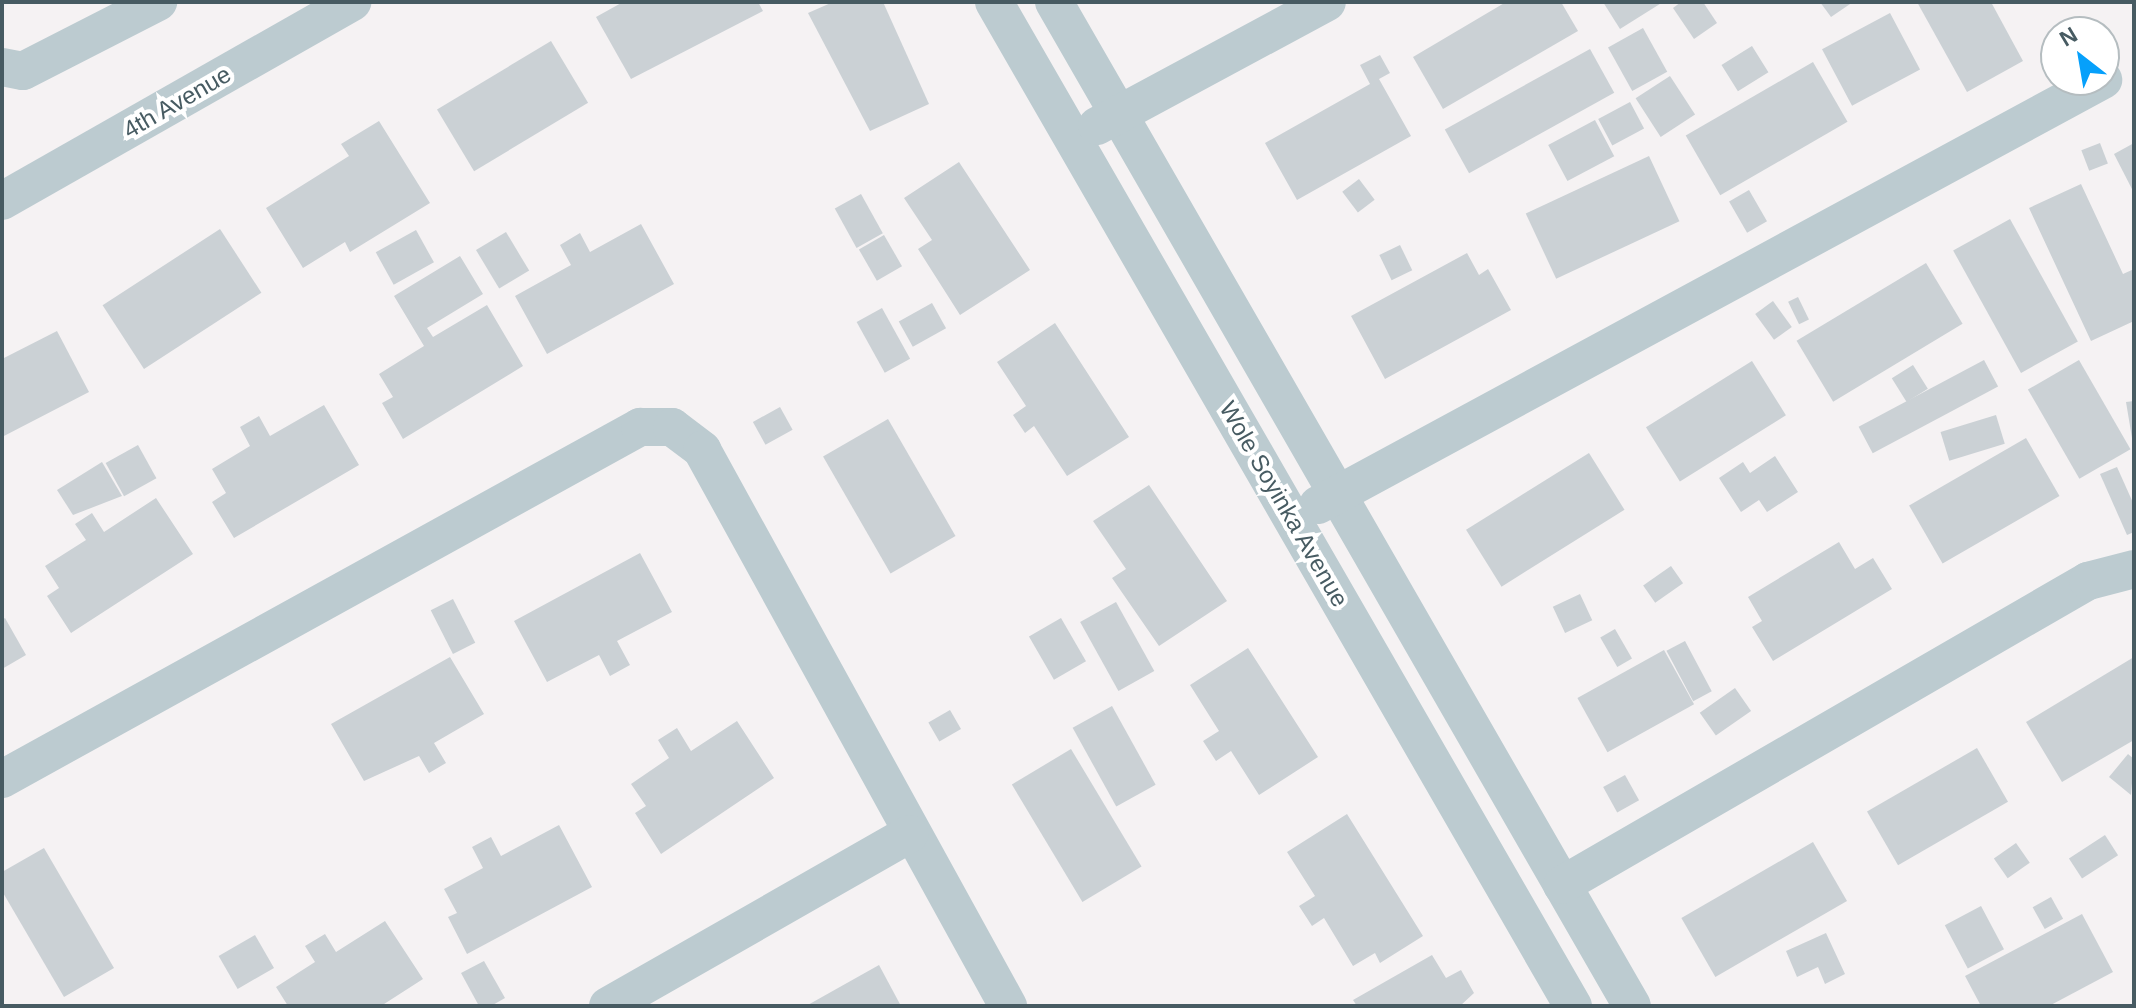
<!DOCTYPE html>
<style>
body{margin:0}
#map{position:relative;width:2136px;height:1008px;overflow:hidden;background:#f5f2f3;font-family:Helvetica,sans-serif}
div>[style]{position:absolute}
.building>*{inset:0;background:#cbd1d5;transform-origin:0 0}
.minor>*{height:38px;margin:-19px;padding:0 19px;transform-origin:19px;border-radius:19px;background:#bccbd0}
span{translate:-50% -50%;white-space:nowrap;text-align:center;line-height:1.15;-webkit-text-stroke:8px #fff;paint-order:stroke}
.street-label{font-size:24px;color:#475b62}
.frame{position:absolute;inset:0;border:4px solid #475b62;pointer-events:none}
.north{position:absolute;left:2040px;top:16px;width:80px;height:80px;box-sizing:border-box;background:#fff;border:2px solid #b5bdc0;border-radius:50%;rotate:329deg;font-size:22px;font-weight:700;line-height:32px;text-align:center;color:#475b62}
.north::after{content:'';display:block;margin:auto;width:28px;height:36px;background:#06a0fb;clip-path:polygon(50% 0,100% 100%,50% 72%,0 100%)}
</style>
<div id="map">
<div class="building">
<i style="clip-path:polygon(623px 2px,758px 2px,763px 11px,631px 79px,596px 17px)"></i>
<i style="clip-path:polygon(833px 2px,883px 2px,929px 104px,870px 131px,808px 13px)"></i>
<i style="clip-path:polygon(1506px 2px,1561px 2px,1578px 31px,1443px 109px,1413px 57px)"></i>
<i style="clip-path:polygon(1603px 2px,1663px 2px,1620px 29px)"></i>
<i style="clip-path:polygon(1681px 2px,1703px 2px,1717px 23px,1694px 39px,1673px 8px)"></i>
<i style="clip-path:polygon(1820px 2px,1853px 2px,1831px 17px)"></i>
<i style="clip-path:polygon(1917px 2px,1991px 2px,2023px 61px,1967px 92px)"></i>
<i style="left:1890px;top:13px;width:64px;height:77px;rotate:62deg"></i>
<i style="left:1643px;top:28px;width:50px;height:40px;rotate:61deg"></i>
<i style="left:551px;top:41px;width:72px;height:133px;rotate:59deg"></i>
<i style="left:1752px;top:46px;width:31px;height:36px;rotate:58deg"></i>
<i style="left:1590px;top:49px;width:50px;height:166px;rotate:61deg"></i>
<i style="clip-path:polygon(1380px 55px,1390px 73px,1379px 79px,1411px 136px,1297px 200px,1265px 143px,1370px 84px,1360px 65px)"></i>
<i style="left:1813px;top:62px;width:69px;height:147px;rotate:60deg"></i>
<i style="left:1670px;top:76px;width:46px;height:41px;rotate:57deg"></i>
<i style="left:1630px;top:102px;width:30px;height:36px;rotate:62deg"></i>
<i style="left:1595px;top:120px;width:41px;height:53px;rotate:62deg"></i>
<i style="clip-path:polygon(379px 121px,430px 203px,350px 252px,345px 242px,303px 268px,266px 208px,349px 156px,341px 144px)"></i>
<i style="left:2100px;top:143px;width:22px;height:20px;rotate:69deg"></i>
<i style="clip-path:polygon(2134px 143px,2134px 193px,2114px 154px)"></i>
<i style="left:1649px;top:156px;width:72px;height:136px;rotate:65deg"></i>
<i style="clip-path:polygon(959px 162px,1030px 270px,960px 315px,918px 249px,932px 240px,904px 198px)"></i>
<i style="left:1359px;top:179px;width:26px;height:21px;rotate:53deg"></i>
<i style="clip-path:polygon(2081px 184px,2123px 274px,2134px 269px,2134px 321px,2091px 341px,2029px 208px)"></i>
<i style="left:1749px;top:190px;width:36px;height:23px;rotate:60deg"></i>
<i style="left:861px;top:194px;width:45px;height:30px;rotate:61deg"></i>
<i style="left:2010px;top:219px;width:140px;height:65px;rotate:61deg"></i>
<i style="clip-path:polygon(641px 224px,674px 284px,547px 354px,515px 296px,571px 265px,560px 245px,580px 233px,590px 252px)"></i>
<i style="left:220px;top:229px;width:76px;height:140px;rotate:57deg"></i>
<i style="left:416px;top:230px;width:37px;height:46px;rotate:61deg"></i>
<i style="left:506px;top:232px;width:45px;height:35px;rotate:59deg"></i>
<i style="left:884px;top:235px;width:36px;height:29px;rotate:60deg"></i>
<i style="left:1400px;top:245px;width:28px;height:23px;rotate:64deg"></i>
<i style="clip-path:polygon(1467px 253px,1479px 275px,1488px 269px,1511px 310px,1385px 379px,1351px 316px)"></i>
<i style="clip-path:polygon(460px 256px,483px 294px,427px 328px,433px 337px,487px 305px,523px 366px,403px 439px,382px 403px,393px 397px,379px 374px,424px 346px,394px 296px)"></i>
<i style="left:1926px;top:263px;width:71px;height:151px;rotate:59deg"></i>
<i style="left:1798px;top:297px;width:25px;height:11px;rotate:64deg"></i>
<i style="left:1773px;top:301px;width:32px;height:22px;rotate:54deg"></i>
<i style="left:932px;top:303px;width:29px;height:38px;rotate:61deg"></i>
<i style="left:882px;top:308px;width:58px;height:29px;rotate:61deg"></i>
<i style="clip-path:polygon(1055px 323px,1129px 437px,1067px 476px,1034px 426px,1025px 433px,1013px 415px,1026px 406px,997px 362px)"></i>
<i style="clip-path:polygon(57px 331px,89px 392px,2px 437px,2px 359px)"></i>
<i style="left:1984px;top:360px;width:30px;height:142px;rotate:62deg"></i>
<i style="left:2079px;top:360px;width:103px;height:59px;rotate:60deg"></i>
<i style="left:1752px;top:361px;width:64px;height:125px;rotate:58deg"></i>
<i style="left:1913px;top:365px;width:28px;height:25px;rotate:58deg"></i>
<i style="clip-path:polygon(2134px 401px,2134px 438px,2132px 438px,2126px 402px)"></i>
<i style="clip-path:polygon(324px 405px,359px 465px,234px 538px,212px 502px,226px 493px,212px 469px,250px 446px,240px 427px,259px 416px,270px 436px)"></i>
<i style="left:780px;top:407px;width:26px;height:31px;rotate:61deg"></i>
<i style="left:1996px;top:415px;width:30px;height:58px;rotate:73deg"></i>
<i style="left:888px;top:419px;width:135px;height:75px;rotate:60deg"></i>
<i style="left:2026px;top:438px;width:67px;height:135px;rotate:60deg"></i>
<i style="left:138px;top:445px;width:38px;height:37px;rotate:61deg"></i>
<i style="left:1589px;top:453px;width:67px;height:145px;rotate:58deg"></i>
<i style="clip-path:polygon(1775px 456px,1798px 492px,1767px 512px,1759px 500px,1741px 512px,1719px 478px,1743px 462px,1750px 473px)"></i>
<i style="clip-path:polygon(102px 462px,122px 496px,73px 515px,57px 490px)"></i>
<i style="clip-path:polygon(2117px 467px,2134px 505px,2134px 532px,2127px 535px,2100px 474px)"></i>
<i style="clip-path:polygon(1149px 485px,1227px 601px,1159px 646px,1112px 578px,1126px 569px,1093px 521px)"></i>
<i style="clip-path:polygon(156px 498px,193px 554px,71px 633px,47px 596px,59px 588px,45px 566px,86px 540px,75px 524px,92px 513px,104px 532px)"></i>
<i style="clip-path:polygon(1839px 542px,1855px 569px,1873px 558px,1892px 589px,1773px 661px,1752px 627px,1762px 621px,1748px 597px)"></i>
<i style="clip-path:polygon(640px 553px,672px 612px,617px 641px,630px 665px,610px 676px,599px 655px,547px 682px,514px 621px)"></i>
<i style="left:1671px;top:566px;width:21px;height:34px;rotate:55deg"></i>
<i style="left:1580px;top:594px;width:29px;height:30px;rotate:65deg"></i>
<i style="left:453px;top:599px;width:49px;height:25px;rotate:63deg"></i>
<i style="left:1116px;top:602px;width:79px;height:41px;rotate:61deg"></i>
<i style="clip-path:polygon(5px 618px,26px 655px,2px 669px,2px 620px)"></i>
<i style="left:1061px;top:618px;width:50px;height:37px;rotate:60deg"></i>
<i style="left:1615px;top:629px;width:34px;height:17px;rotate:60deg"></i>
<i style="left:1685px;top:641px;width:57px;height:21px;rotate:62deg"></i>
<i style="clip-path:polygon(1248px 648px,1318px 757px,1259px 795px,1231px 751px,1216px 761px,1203px 741px,1219px 731px,1190px 685px)"></i>
<i style="left:1664px;top:650px;width:62px;height:99px;rotate:61deg"></i>
<i style="clip-path:polygon(450px 657px,484px 714px,434px 743px,446px 763px,429px 773px,419px 756px,364px 781px,331px 724px)"></i>
<i style="clip-path:polygon(2134px 657px,2134px 740px,2062px 782px,2026px 722px)"></i>
<i style="left:1735px;top:688px;width:28px;height:43px;rotate:55deg"></i>
<i style="left:1112px;top:706px;width:90px;height:45px;rotate:61deg"></i>
<i style="left:950px;top:710px;width:22px;height:25px;rotate:60deg"></i>
<i style="clip-path:polygon(737px 721px,774px 778px,661px 854px,635px 813px,646px 806px,631px 784px,669px 758px,658px 740px,677px 728px,691px 751px)"></i>
<i style="left:1977px;top:748px;width:62px;height:127px;rotate:60deg"></i>
<i style="left:1071px;top:749px;width:137px;height:69px;rotate:59deg"></i>
<i style="clip-path:polygon(2128px 754px,2134px 759px,2131px 795px,2109px 777px)"></i>
<i style="left:1625px;top:775px;width:29px;height:25px;rotate:61deg"></i>
<i style="clip-path:polygon(1347px 814px,1423px 936px,1380px 963px,1375px 953px,1353px 966px,1324px 918px,1312px 926px,1299px 906px,1315px 896px,1287px 852px)"></i>
<i style="clip-path:polygon(559px 825px,592px 887px,467px 954px,448px 917px,457px 913px,444px 889px,483px 868px,472px 847px,491px 837px,501px 856px)"></i>
<i style="left:2105px;top:835px;width:24px;height:43px;rotate:57deg"></i>
<i style="left:1813px;top:842px;width:68px;height:152px;rotate:60deg"></i>
<i style="left:2016px;top:843px;width:24px;height:27px;rotate:55deg"></i>
<i style="clip-path:polygon(44px 848px,114px 968px,64px 997px,2px 891px,2px 872px)"></i>
<i style="left:2051px;top:897px;width:25px;height:21px;rotate:61deg"></i>
<i style="left:1981px;top:906px;width:49px;height:41px;rotate:62deg"></i>
<i style="clip-path:polygon(2082px 914px,2113px 972px,2049px 1006px,1981px 1006px,1965px 976px)"></i>
<i style="clip-path:polygon(385px 921px,423px 979px,381px 1006px,288px 1006px,276px 987px,315px 962px,305px 946px,325px 934px,336px 952px)"></i>
<i style="clip-path:polygon(1826px 933px,1845px 974px,1825px 984px,1818px 967px,1797px 977px,1786px 951px)"></i>
<i style="left:255px;top:935px;width:38px;height:42px;rotate:60deg"></i>
<i style="clip-path:polygon(1432px 955px,1446px 978px,1461px 970px,1474px 993px,1460px 1006px,1357px 1006px,1353px 1000px)"></i>
<i style="clip-path:polygon(484px 961px,505px 998px,491px 1006px,479px 1006px,461px 973px)"></i>
<i style="clip-path:polygon(879px 965px,901px 1006px,806px 1006px)"></i>
</div>
<div class="minor">
<i style="left:994px;top:2px;width:1159px;rotate:60.03deg"></i>
<i style="left:1054px;top:2px;width:1158px;rotate:60.07deg"></i>
<i style="left:2px;top:67px;width:21px;rotate:11deg"></i>
<i style="left:23px;top:71px;width:152px;rotate:-27.1deg"></i>
<i style="left:1097px;top:126px;width:261px;rotate:-28.3deg"></i>
<i style="left:2px;top:201px;width:403px;rotate:-29.6deg"></i>
<i style="left:1318px;top:505px;width:893px;rotate:-28.43deg"></i>
<i style="left:2px;top:779px;width:729px;rotate:-28.89deg"></i>
<i style="left:640px;top:427px;width:32px"></i>
<i style="left:672px;top:427px;width:38px;rotate:37deg"></i>
<i style="left:702px;top:450px;width:635px;rotate:61.17deg"></i>
<i style="left:1562px;top:885px;width:608px;rotate:-30.03deg"></i>
<i style="left:2088px;top:581px;width:48px;rotate:-14.6deg"></i>
<i style="left:608px;top:1006px;width:347px;rotate:-29.7deg"></i>
</div>
<div class="street-label">
<span style="left:177px;top:102px;rotate:-30deg">4th Avenue</span>
<span style="left:1284px;top:504px;rotate:60deg">Wole Soyinka Avenue</span>
</div>
<div class="frame"></div>
<div class="north">N</div>
</div>
